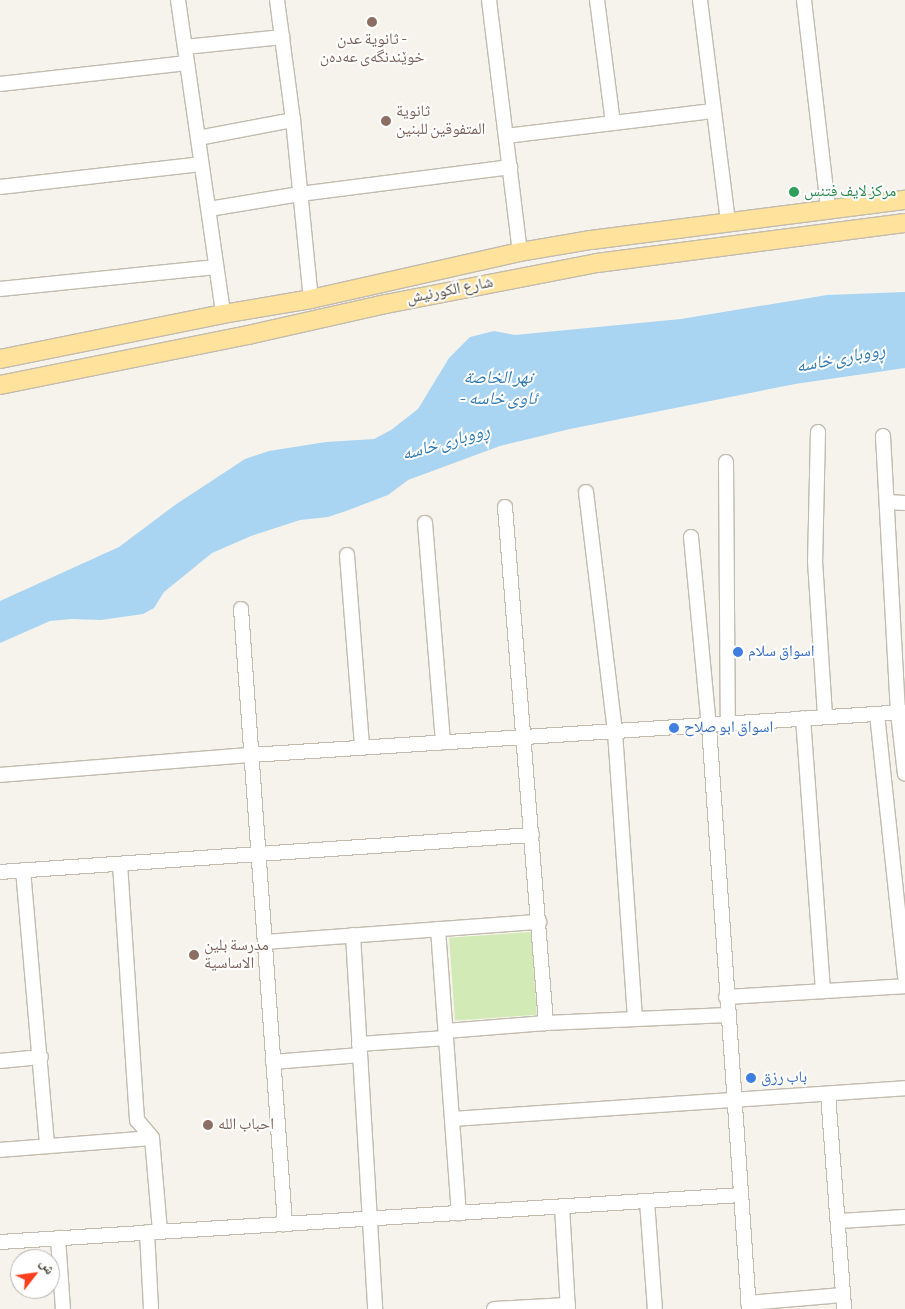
<!DOCTYPE html>
<meta charset="utf-8">
<style>
body{margin:0}
#map{position:relative;width:905px;height:1309px;overflow:hidden;background:#f6f3ec;font-family:"Sofia Sans Condensed","Noto Naskh Arabic",sans-serif}
div>[style]{position:absolute}
.green>*{inset:0;background:#d2eab5;transform-origin:0 0}
.water>*{inset:0;background:#a9d4f2}
.roads{filter:drop-shadow(1px 0 #c2bbae) drop-shadow(-1px 0 #c2bbae) drop-shadow(0 1px #c2bbae) drop-shadow(0 -1px #c2bbae)}
.minor>*{height:14px;margin:-7px;padding:0 7px;transform-origin:7px;border-radius:7px;background:#fff}
.major>*{height:18px;margin:-9px;padding:0 9px;transform-origin:9px;border-radius:9px;background:#ffe39c}
.dots>*{width:14px;height:14px;translate:-50% -50%;box-sizing:border-box;border:2px solid #fff;border-radius:50%}
span{translate:-50% -50%;white-space:nowrap;text-align:center;line-height:1.15;-webkit-text-stroke:4px #fff;paint-order:stroke}
.education-label{font-size:16px;color:#785e54}
.left{translate:0 -50%;text-align:left}
.leisure-label{font-size:16px;color:#27864d}
.street-label{font-size:16px;color:#4b4439}
.shop-label{font-size:16px;color:#366cbe}
.water-label{font-size:18px;color:#2e7ab2;font-style:italic}
.north{position:absolute;left:10px;top:1249px;width:50px;height:50px;box-sizing:border-box;background:#fff;border:1px solid #b7b4b0;border-radius:50%;rotate:60deg;font-size:14px;font-weight:700;line-height:20px;text-align:center;color:#4b4439}
.north::after{content:'';display:block;margin:auto;width:18px;height:22px;background:#fc3f1d;clip-path:polygon(50% 0,100% 100%,50% 72%,0 100%)}
</style>
<div id="map">
<div class="green">
<i style="left:531px;top:932px;width:83px;height:82px;rotate:86deg"></i>
</div>
<div class="water">
<i style="clip-path:polygon(905px 292px,905px 368px,795px 384px,570px 429px,500px 446px,408px 480px,388px 495px,346px 511px,328px 517px,300px 520px,251px 536px,212px 553px,164px 592px,154px 608px,143px 614px,101px 620px,71px 619px,50px 621px,0 643px,0 601px,119px 547px,175px 505px,245px 459px,269px 451px,326px 442px,374px 439px,391px 430px,418px 409px,449px 358px,470px 337px,494px 331px,515px 335px,681px 319px,827px 295px)"></i>
</div>
<div class="roads">
<div class="minor">
<i style="left:178px;top:0;width:317px;rotate:81.8deg"></i>
<i style="left:277px;top:0;width:121px;rotate:82.4deg"></i>
<i style="left:293px;top:120px;width:180px;rotate:84.3deg"></i>
<i style="left:489px;top:0;width:254px;rotate:83deg"></i>
<i style="left:597px;top:0;width:124px;rotate:82.6deg"></i>
<i style="left:700px;top:0;width:223px;rotate:82.8deg"></i>
<i style="left:804px;top:0;width:210px;rotate:83.4deg"></i>
<i style="left:185px;top:47px;width:98px;rotate:-5.9deg"></i>
<i style="left:0;top:84px;width:188px;rotate:-6.4deg"></i>
<i style="left:506px;top:136px;width:209px;rotate:-6.9deg"></i>
<i style="left:198px;top:138px;width:97px;rotate:-10.7deg"></i>
<i style="left:0;top:187px;width:202px;rotate:-6.5deg"></i>
<i style="left:209px;top:209px;width:92px;rotate:-9.4deg"></i>
<i style="left:300px;top:194px;width:212px;rotate:-7.3deg"></i>
<i style="left:0;top:289px;width:217px;rotate:-5.8deg"></i>
<i style="left:818px;top:432px;width:129px;rotate:91.3deg"></i>
<i style="left:815px;top:561px;width:156px;rotate:86.3deg"></i>
<i style="left:883px;top:436px;width:277px;rotate:86.9deg"></i>
<i style="left:898px;top:713px;width:61px;rotate:83.5deg"></i>
<i style="left:726px;top:462px;width:263px;rotate:89.6deg"></i>
<i style="left:586px;top:492px;width:242px;rotate:83.1deg"></i>
<i style="left:615px;top:732px;width:287px;rotate:86deg"></i>
<i style="left:887px;top:502px;width:18px;rotate:3deg"></i>
<i style="left:505px;top:507px;width:518px;rotate:85.46deg"></i>
<i style="left:425px;top:523px;width:220px;rotate:85.3deg"></i>
<i style="left:691px;top:537px;width:190px;rotate:84.6deg"></i>
<i style="left:709px;top:726px;width:584px;rotate:86.08deg"></i>
<i style="left:347px;top:555px;width:193px;rotate:85.5deg"></i>
<i style="left:241px;top:609px;width:617px;rotate:85.91deg"></i>
<i style="left:877px;top:714px;width:264px;rotate:83.9deg"></i>
<i style="left:803px;top:718px;width:274px;rotate:85.8deg"></i>
<i style="left:0;top:775px;width:252px;rotate:-4.6deg"></i>
<i style="left:251px;top:755px;width:655px;rotate:-3.76deg"></i>
<i style="left:120px;top:864px;width:257px;rotate:86.2deg"></i>
<i style="left:137px;top:1120px;width:23px;rotate:50deg"></i>
<i style="left:152px;top:1138px;width:94px;rotate:85.1deg"></i>
<i style="left:23px;top:870px;width:277px;rotate:85deg"></i>
<i style="left:0;top:872px;width:533px;rotate:-3.98deg"></i>
<i style="left:438px;top:929px;width:285px;rotate:85.8deg"></i>
<i style="left:353px;top:935px;width:375px;rotate:86.6deg"></i>
<i style="left:265px;top:942px;width:275px;rotate:-4.2deg"></i>
<i style="left:726px;top:997px;width:179px;rotate:-3.5deg"></i>
<i style="left:446px;top:1031px;width:100px;rotate:-4.6deg"></i>
<i style="left:546px;top:1023px;width:182px;rotate:-2.5deg"></i>
<i style="left:359px;top:1044px;width:87px;rotate:-3.9deg"></i>
<i style="left:0;top:1061px;width:41px;rotate:-5.6deg"></i>
<i style="left:273px;top:1062px;width:87px;rotate:-4.6deg"></i>
<i style="left:828px;top:1094px;width:216px;rotate:85.7deg"></i>
<i style="left:452px;top:1119px;width:454px;rotate:-3.9deg"></i>
<i style="left:0;top:1150px;width:152px;rotate:-4.5deg"></i>
<i style="left:647px;top:1201px;width:108px;rotate:85.8deg"></i>
<i style="left:562px;top:1206px;width:103px;rotate:86.7deg"></i>
<i style="left:839px;top:1221px;width:66px;rotate:-3.5deg"></i>
<i style="left:147px;top:1232px;width:77px;rotate:87deg"></i>
<i style="left:58px;top:1238px;width:71px;rotate:86deg"></i>
<i style="left:0;top:1242px;width:741px;rotate:-3.63deg"></i>
<i style="left:748px;top:1303px;width:95px;rotate:-4.8deg"></i>
<i style="left:494px;top:1309px;width:74px;rotate:-3.1deg"></i>
</div>
<div class="major">
<i style="left:0;top:359px;width:227px;rotate:-11.4deg"></i>
<i style="left:223px;top:314px;width:89px;rotate:-9.7deg"></i>
<i style="left:311px;top:299px;width:214px;rotate:-12.7deg"></i>
<i style="left:520px;top:252px;width:72px;rotate:-9.6deg"></i>
<i style="left:591px;top:240px;width:317px;rotate:-7.3deg"></i>
<i style="left:0;top:385px;width:253px;rotate:-11.4deg"></i>
<i style="left:248px;top:335px;width:141px;rotate:-12.7deg"></i>
<i style="left:386px;top:304px;width:215px;rotate:-11deg"></i>
<i style="left:597px;top:263px;width:311px;rotate:-7.4deg"></i>
</div>
</div>
<div class="dots">
<i style="left:372px;top:22px;background:#8d6e63"></i>
<i style="left:386px;top:121px;background:#8d6e63"></i>
<i style="left:794px;top:192px;background:#2e9e5b"></i>
<i style="left:738px;top:652px;background:#3f7fe0"></i>
<i style="left:674px;top:728px;background:#3f7fe0"></i>
<i style="left:194px;top:955px;background:#8d6e63"></i>
<i style="left:751px;top:1078px;background:#3f7fe0"></i>
<i style="left:208px;top:1125px;background:#8d6e63"></i>
</div>
<div class="education-label">
<span style="left:372px;top:49px">ثانوية عدن -<br>خوێندنگەی عەدەن</span>
<span class="left" style="left:396px;top:121px">ثانوية<br>المتفوقين للبنين</span>
<span class="left" style="left:204px;top:955px">مدرسة بلين<br>الاساسية</span>
<span class="left" style="left:218px;top:1125px">احباب الله</span>
</div>
<div class="leisure-label">
<span class="left" style="left:804px;top:192px">مركز لايف فتنس</span>
</div>
<div class="street-label">
<span style="left:450px;top:291px;rotate:-11deg">شارع الكورنيش</span>
</div>
<div class="shop-label">
<span class="left" style="left:748px;top:652px">اسواق سلام</span>
<span class="left" style="left:684px;top:728px">اسواق ابو صلاح</span>
<span class="left" style="left:761px;top:1078px">باب رزق</span>
</div>
<div class="water-label">
<span style="left:841px;top:359px;rotate:-11deg">ڕووباری خاسە</span>
<span style="left:498px;top:389px">نهر الخاصة<br>- ئاوی خاسە</span>
<span style="left:446px;top:443px;rotate:-16deg">ڕووباری خاسە</span>
</div>
<div class="north">ش</div>
</div>
